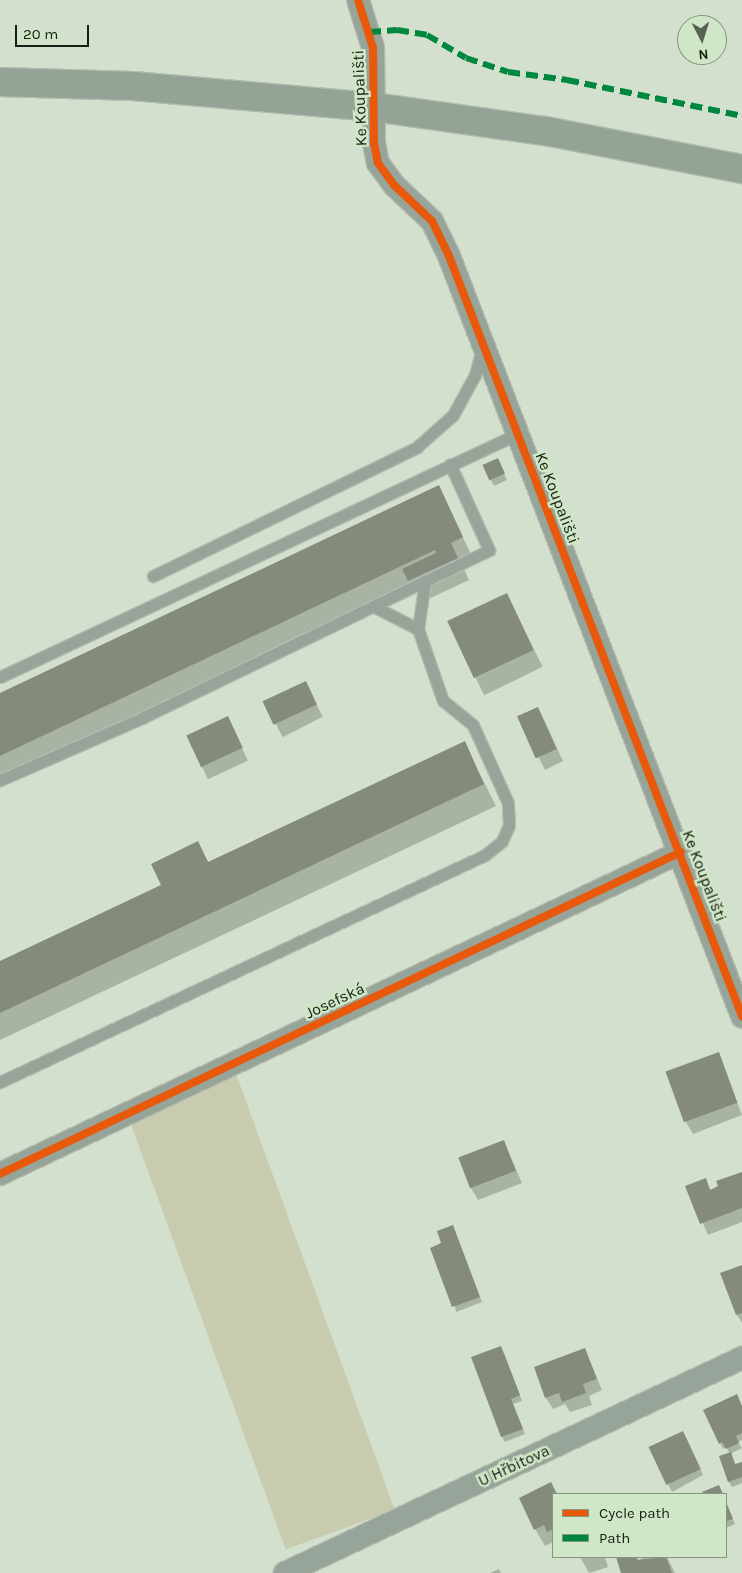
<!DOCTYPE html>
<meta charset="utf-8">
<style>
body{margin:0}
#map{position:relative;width:742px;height:1573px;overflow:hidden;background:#d4e0ce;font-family:Karla,sans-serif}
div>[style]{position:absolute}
.green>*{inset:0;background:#c9cbaf;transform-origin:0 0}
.shadow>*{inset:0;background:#0003;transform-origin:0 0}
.building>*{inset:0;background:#848b7c;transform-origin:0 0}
.roads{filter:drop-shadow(1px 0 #b3bbae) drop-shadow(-1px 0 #b3bbae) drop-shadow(0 1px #b3bbae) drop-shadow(0 -1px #b3bbae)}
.lane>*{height:11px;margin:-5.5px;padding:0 5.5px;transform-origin:5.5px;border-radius:5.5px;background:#96a49a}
.street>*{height:22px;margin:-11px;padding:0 11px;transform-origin:11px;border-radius:11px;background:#96a49a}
.primary>*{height:28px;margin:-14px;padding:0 14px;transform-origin:14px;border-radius:14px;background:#93a497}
.quiet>*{height:6px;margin-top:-3px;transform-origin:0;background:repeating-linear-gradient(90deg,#00873e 0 12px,transparent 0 18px)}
.cycleway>*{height:8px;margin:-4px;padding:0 4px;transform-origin:4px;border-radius:4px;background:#e8590c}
span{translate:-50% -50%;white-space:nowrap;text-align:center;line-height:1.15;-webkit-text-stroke:5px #d0e7c7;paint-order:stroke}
.street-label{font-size:16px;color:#161e13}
.legend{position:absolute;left:552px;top:1493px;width:175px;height:65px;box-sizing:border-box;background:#d0e7c7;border:1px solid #86977f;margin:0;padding:6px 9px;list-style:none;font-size:15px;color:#161e13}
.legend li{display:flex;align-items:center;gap:10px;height:25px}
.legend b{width:25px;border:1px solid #86977f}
.north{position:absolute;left:677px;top:15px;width:50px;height:50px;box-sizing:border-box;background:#d0e7c7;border:1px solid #86977f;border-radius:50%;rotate:175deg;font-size:14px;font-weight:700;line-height:20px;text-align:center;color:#161e13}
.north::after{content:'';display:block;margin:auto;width:18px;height:22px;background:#586254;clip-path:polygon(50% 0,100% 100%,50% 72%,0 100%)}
.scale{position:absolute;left:15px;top:25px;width:74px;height:22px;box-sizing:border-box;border:2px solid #161e13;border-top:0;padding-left:6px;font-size:15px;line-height:18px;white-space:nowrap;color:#161e13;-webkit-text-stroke:4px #d0e7c7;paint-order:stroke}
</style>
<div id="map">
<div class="green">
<i style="left:235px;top:1071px;width:467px;height:116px;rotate:70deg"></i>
</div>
<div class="shadow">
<i style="clip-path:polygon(500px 465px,507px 480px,494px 486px,491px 480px)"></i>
<i style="clip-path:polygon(438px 487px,474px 560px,462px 565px,469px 580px,422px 602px,414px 588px,0 784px,0 694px)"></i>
<i style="left:507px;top:594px;width:81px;height:65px;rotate:64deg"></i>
<i style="left:305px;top:682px;width:39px;height:45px;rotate:63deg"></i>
<i style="clip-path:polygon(519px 717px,544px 720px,563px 761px,545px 770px)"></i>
<i style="left:228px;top:718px;width:47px;height:44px;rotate:65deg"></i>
<i style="clip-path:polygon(464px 743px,496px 806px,0 1040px,0 962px,162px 885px,197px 843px,209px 863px)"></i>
<i style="clip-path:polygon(718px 1054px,742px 1115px,693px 1134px,686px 1122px)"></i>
<i style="clip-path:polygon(504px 1142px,522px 1183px,478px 1200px,471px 1188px)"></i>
<i style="clip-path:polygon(742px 1173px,742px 1222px,708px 1235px,687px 1187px,705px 1180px,711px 1191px)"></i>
<i style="clip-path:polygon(453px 1226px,482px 1302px,456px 1312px,443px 1244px)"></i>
<i style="clip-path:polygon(742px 1266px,742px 1323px,737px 1315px)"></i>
<i style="clip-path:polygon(585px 1350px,602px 1390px,589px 1396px,592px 1405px,570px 1412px,565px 1404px,553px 1409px,546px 1398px)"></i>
<i style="clip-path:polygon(504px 1353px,522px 1401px,513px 1404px,525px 1434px,505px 1442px,502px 1437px)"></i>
<i style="clip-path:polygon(742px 1407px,742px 1440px,738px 1442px,742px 1448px,730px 1454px,736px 1465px,742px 1463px,742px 1483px,732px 1487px,729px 1482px,730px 1454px,726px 1447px,723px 1449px,704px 1411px)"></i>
<i style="clip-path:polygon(686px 1438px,703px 1475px,672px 1492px,651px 1449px)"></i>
<i style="clip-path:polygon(551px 1484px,557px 1494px,553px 1494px,553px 1542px,545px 1546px,535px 1529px)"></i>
<i style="clip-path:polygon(726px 1502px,735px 1524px,726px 1528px)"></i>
<i style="clip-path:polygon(580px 1557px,605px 1557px,608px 1567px,589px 1573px)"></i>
<i style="clip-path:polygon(617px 1557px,637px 1557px,639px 1560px,645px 1557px,667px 1557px,675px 1573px,623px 1573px)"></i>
<i style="clip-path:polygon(499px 1569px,501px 1573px,490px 1573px)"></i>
</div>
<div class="building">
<i style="left:498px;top:458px;width:17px;height:17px;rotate:66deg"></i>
<i style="clip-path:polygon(439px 485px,463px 537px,451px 543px,458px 558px,408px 581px,402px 569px,436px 553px,435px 550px,0 756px,0 693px)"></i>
<i style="left:507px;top:593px;width:63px;height:66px;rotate:65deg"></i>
<i style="left:306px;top:681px;width:26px;height:48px;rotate:65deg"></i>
<i style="left:538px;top:707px;width:46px;height:23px;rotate:66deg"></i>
<i style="left:228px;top:716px;width:35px;height:46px;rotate:65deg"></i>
<i style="clip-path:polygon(465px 741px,484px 784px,0 1013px,0 961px,161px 885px,151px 864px,198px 841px,208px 862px)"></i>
<i style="left:719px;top:1052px;width:54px;height:57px;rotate:70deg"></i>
<i style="left:504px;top:1140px;width:33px;height:49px;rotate:69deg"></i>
<i style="clip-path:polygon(742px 1172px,742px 1208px,700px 1224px,685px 1186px,706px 1178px,710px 1190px,718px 1186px,716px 1181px)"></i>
<i style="clip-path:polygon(453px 1225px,480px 1297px,452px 1307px,430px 1248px,441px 1243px,437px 1231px)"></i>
<i style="clip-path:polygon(742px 1265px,742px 1313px,736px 1315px,720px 1273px)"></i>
<i style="clip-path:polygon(501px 1346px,520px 1395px,511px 1399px,523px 1429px,501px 1437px,471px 1357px)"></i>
<i style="clip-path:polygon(585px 1348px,597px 1379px,583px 1384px,586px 1393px,562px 1402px,559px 1393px,545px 1398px,534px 1367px)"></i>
<i style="clip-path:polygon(737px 1394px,742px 1406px,742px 1433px,736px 1436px,739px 1443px,726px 1449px,722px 1442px,719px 1444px,703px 1410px)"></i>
<i style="left:683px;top:1431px;width:42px;height:38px;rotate:65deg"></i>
<i style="clip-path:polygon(731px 1452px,735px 1464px,742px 1462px,742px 1477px,728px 1482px,719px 1456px)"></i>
<i style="clip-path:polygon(551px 1482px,557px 1494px,553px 1494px,553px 1529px,547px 1532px,544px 1525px,534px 1530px,519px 1498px)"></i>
<i style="clip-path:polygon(719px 1485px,723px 1494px,703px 1494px,702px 1492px)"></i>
<i style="clip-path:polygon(726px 1502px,733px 1519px,726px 1521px)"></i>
<i style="clip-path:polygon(616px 1557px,636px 1557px,637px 1560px,666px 1557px,672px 1573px,621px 1573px)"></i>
</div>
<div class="roads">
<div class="lane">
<i style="left:153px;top:576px;width:294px;rotate:-26deg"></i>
<i style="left:417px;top:447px;width:48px;rotate:-41.6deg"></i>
<i style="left:453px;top:415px;width:46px;rotate:-61.2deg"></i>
<i style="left:475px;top:375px;width:27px;rotate:-75deg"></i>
<i style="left:373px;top:606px;width:51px;rotate:27.1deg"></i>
<i style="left:0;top:677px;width:571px;rotate:-25.17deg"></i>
<i style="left:0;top:780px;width:157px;rotate:-23.6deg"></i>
<i style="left:144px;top:717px;width:383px;rotate:-25.8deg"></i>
<i style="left:489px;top:550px;width:94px;rotate:-114.4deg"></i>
<i style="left:0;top:1082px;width:535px;rotate:-25.08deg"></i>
<i style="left:485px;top:855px;width:22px;rotate:-39deg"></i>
<i style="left:502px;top:841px;width:17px;rotate:-66deg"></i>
<i style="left:509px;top:825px;width:22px;rotate:-93deg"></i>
<i style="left:508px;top:803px;width:85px;rotate:-114.2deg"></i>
<i style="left:473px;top:725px;width:38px;rotate:-141deg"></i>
<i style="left:443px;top:701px;width:76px;rotate:-109.1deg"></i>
<i style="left:418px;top:629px;width:49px;rotate:-81.7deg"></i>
</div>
<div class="street">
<i style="left:358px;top:0;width:50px;rotate:72.6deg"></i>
<i style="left:373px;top:48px;width:95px;rotate:89.4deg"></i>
<i style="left:374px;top:143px;width:20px;rotate:79deg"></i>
<i style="left:378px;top:163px;width:27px;rotate:54deg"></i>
<i style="left:394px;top:185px;width:52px;rotate:43.5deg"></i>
<i style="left:432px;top:221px;width:39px;rotate:64deg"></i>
<i style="left:449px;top:256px;width:815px;rotate:68.92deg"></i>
<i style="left:0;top:1174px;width:753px;rotate:-25.31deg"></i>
<i style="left:285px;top:1573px;width:505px;rotate:-25.2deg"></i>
</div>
<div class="primary">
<i style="left:0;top:82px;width:133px;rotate:1.7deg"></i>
<i style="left:133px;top:86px;width:242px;rotate:5deg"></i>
<i style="left:374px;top:107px;width:173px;rotate:8deg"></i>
<i style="left:545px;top:131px;width:201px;rotate:10.9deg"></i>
</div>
</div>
<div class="quiet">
<i style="left:369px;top:32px;width:28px;rotate:-4deg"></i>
<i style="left:397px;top:30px;width:30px;rotate:9deg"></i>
<i style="left:427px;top:35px;width:45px;rotate:30.5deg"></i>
<i style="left:466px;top:58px;width:44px;rotate:18.4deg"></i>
<i style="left:508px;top:72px;width:60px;rotate:7.7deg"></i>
<i style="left:567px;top:80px;width:179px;rotate:11.6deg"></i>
</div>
<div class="cycleway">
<i style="left:358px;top:0;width:50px;rotate:72.6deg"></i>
<i style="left:373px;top:48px;width:95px;rotate:89.4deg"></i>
<i style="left:374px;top:143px;width:20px;rotate:79deg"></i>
<i style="left:378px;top:163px;width:27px;rotate:54deg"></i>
<i style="left:394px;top:185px;width:52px;rotate:43.5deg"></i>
<i style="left:432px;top:221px;width:39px;rotate:64deg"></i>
<i style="left:449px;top:256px;width:815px;rotate:68.92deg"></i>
<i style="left:0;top:1174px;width:753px;rotate:-25.31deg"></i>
</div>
<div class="street-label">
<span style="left:360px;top:98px;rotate:-92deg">Ke Koupališti</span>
<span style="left:557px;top:498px;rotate:69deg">Ke Koupališti</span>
<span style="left:704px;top:876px;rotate:69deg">Ke Koupališti</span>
<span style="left:335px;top:1001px;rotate:-25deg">Josefská</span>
<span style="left:514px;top:1466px;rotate:-25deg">U Hřbitova</span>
</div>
<ul class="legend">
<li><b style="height:6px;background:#e8590c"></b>Cycle path</li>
<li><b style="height:6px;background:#00873e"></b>Path</li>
</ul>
<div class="north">N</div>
<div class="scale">20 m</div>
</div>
